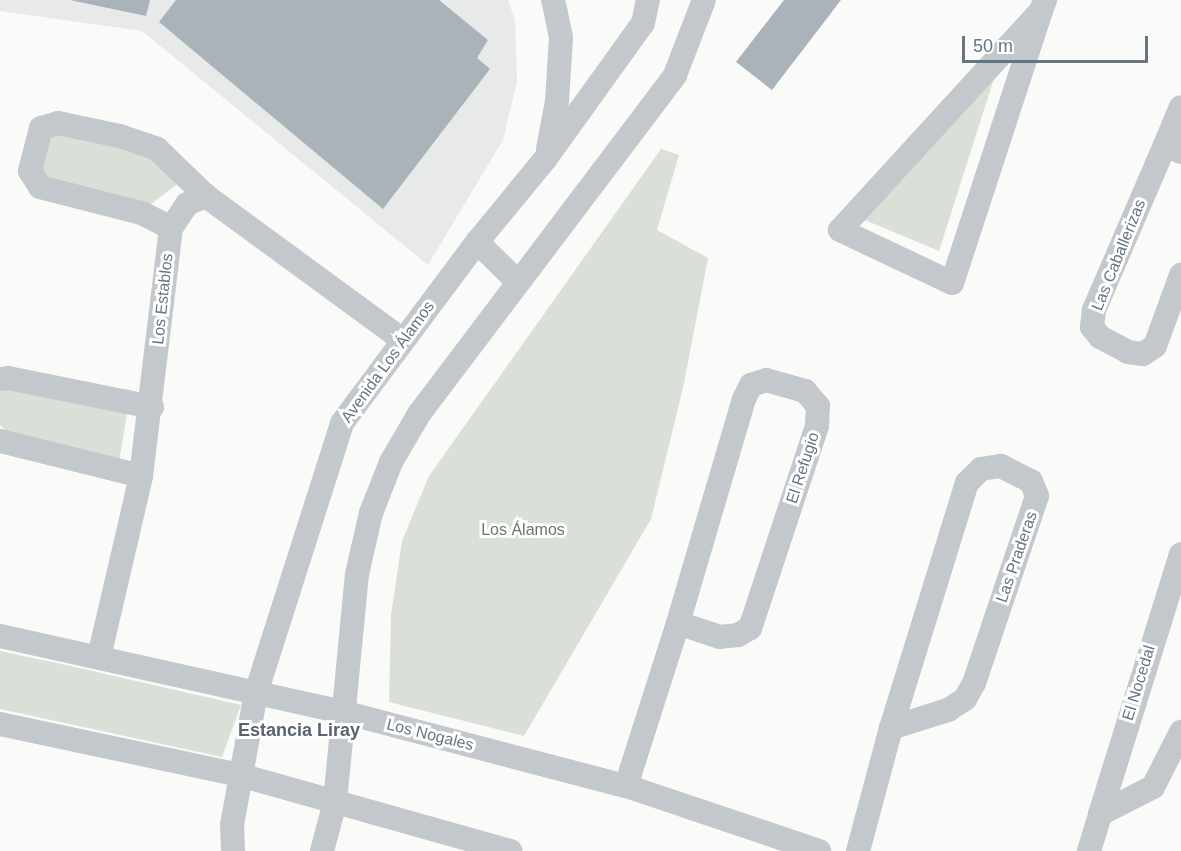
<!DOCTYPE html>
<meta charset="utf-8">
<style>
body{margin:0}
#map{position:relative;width:1181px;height:851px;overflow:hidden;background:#fafaf8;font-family:Arial,sans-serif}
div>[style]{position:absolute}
.built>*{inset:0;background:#e8e9e9}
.green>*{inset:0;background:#dadfd7}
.building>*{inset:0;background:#aab3b9}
.street>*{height:24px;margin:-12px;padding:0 12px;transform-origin:12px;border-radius:12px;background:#c3c8cc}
span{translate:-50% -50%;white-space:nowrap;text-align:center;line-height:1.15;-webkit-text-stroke:6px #fff;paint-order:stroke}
.street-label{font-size:16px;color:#657683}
.park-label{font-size:16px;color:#687a64}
.neighbourhood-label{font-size:18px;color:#57646e;font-weight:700}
.scale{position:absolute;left:962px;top:36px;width:186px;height:27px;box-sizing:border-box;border:3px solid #657683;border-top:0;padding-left:8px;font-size:18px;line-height:21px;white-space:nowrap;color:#657683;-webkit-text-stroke:4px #fff;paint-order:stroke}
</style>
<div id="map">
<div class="built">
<i style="clip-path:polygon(0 0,508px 0,515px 20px,517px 82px,503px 140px,428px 265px,142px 31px,0 11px)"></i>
</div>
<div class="green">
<i style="clip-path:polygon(997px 69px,939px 251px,860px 218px)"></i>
<i style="clip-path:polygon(49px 132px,151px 149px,183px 180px,147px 207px,37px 178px)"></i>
<i style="clip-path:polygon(661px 149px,679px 155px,657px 230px,708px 258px,683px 388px,651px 519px,524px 736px,389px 702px,391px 615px,402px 541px,429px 476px)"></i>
<i style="clip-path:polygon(6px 386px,127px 414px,119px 461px,5px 430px,0 425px,0 390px)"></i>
<i style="clip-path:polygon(0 651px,66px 665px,241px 705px,222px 757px,0 709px)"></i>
</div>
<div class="building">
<i style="clip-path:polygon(70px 0,150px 0,146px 16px)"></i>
<i style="clip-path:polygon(176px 0,439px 0,488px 40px,477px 58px,490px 69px,383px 209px,159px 22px)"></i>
<i style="clip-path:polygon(784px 0,841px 0,772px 90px,736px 62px)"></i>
</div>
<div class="street">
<i style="left:1041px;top:11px;width:286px;rotate:108.1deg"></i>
<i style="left:952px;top:283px;width:124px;rotate:-154.7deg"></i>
<i style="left:840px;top:230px;width:297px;rotate:-47.5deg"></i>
<i style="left:1041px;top:11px;width:12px;rotate:-70deg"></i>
<i style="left:1165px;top:145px;width:41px;rotate:-67.2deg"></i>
<i style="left:548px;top:149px;width:49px;rotate:-79.4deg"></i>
<i style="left:557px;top:101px;width:64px;rotate:-86.4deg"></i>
<i style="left:561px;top:37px;width:38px;rotate:-102deg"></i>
<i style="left:1181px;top:152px;width:17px;rotate:-156deg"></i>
<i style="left:1165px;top:145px;width:180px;rotate:113.3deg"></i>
<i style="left:1094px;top:310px;width:17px;rotate:97deg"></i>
<i style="left:1092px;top:327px;width:13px;rotate:51deg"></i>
<i style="left:1100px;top:337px;width:32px;rotate:28deg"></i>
<i style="left:1128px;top:352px;width:15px;rotate:8deg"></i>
<i style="left:1143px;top:354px;width:14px;rotate:-34deg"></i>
<i style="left:1155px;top:346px;width:76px;rotate:-69.9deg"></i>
<i style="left:171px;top:228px;width:34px;rotate:-153deg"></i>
<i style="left:141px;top:213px;width:104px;rotate:-165.6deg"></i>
<i style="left:40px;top:187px;width:19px;rotate:-122deg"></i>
<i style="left:30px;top:171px;width:44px;rotate:-75.7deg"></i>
<i style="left:41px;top:128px;width:18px;rotate:-16deg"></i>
<i style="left:58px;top:123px;width:63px;rotate:11.8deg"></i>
<i style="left:120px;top:136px;width:39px;rotate:19deg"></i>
<i style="left:157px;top:149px;width:68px;rotate:43.8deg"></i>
<i style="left:477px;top:242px;width:57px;rotate:44.3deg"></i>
<i style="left:0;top:379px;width:8px;rotate:-7deg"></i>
<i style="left:8px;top:378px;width:147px;rotate:11.4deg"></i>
<i style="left:766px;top:380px;width:41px;rotate:15.8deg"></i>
<i style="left:805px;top:391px;width:20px;rotate:49deg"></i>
<i style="left:818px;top:406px;width:20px;rotate:93deg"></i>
<i style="left:817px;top:426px;width:213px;rotate:108.3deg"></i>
<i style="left:750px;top:628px;width:14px;rotate:150deg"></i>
<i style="left:738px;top:635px;width:18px;rotate:174deg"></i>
<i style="left:720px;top:637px;width:44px;rotate:-161.6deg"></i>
<i style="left:678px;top:623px;width:234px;rotate:-73.6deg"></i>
<i style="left:744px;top:399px;width:16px;rotate:-63deg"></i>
<i style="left:751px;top:385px;width:16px;rotate:-18deg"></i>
<i style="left:0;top:441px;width:145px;rotate:13.9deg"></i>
<i style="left:1001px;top:466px;width:34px;rotate:27deg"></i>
<i style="left:1031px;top:481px;width:16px;rotate:68deg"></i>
<i style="left:1037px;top:496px;width:197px;rotate:108.6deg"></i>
<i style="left:974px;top:683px;width:18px;rotate:119deg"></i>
<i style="left:965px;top:699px;width:20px;rotate:147deg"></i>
<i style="left:948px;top:710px;width:60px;rotate:162.5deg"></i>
<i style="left:891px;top:728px;width:257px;rotate:-72.8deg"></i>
<i style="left:967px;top:483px;width:20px;rotate:-45deg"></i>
<i style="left:981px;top:469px;width:20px;rotate:-9deg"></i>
<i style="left:0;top:636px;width:351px;rotate:12.5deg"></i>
<i style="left:343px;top:712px;width:293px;rotate:14.7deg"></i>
<i style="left:626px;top:786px;width:204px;rotate:18.6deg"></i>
<i style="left:99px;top:657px;width:186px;rotate:-76.9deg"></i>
<i style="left:141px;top:476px;width:250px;rotate:-83.1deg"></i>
<i style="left:171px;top:228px;width:29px;rotate:-56deg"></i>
<i style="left:187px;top:204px;width:21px;rotate:-23deg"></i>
<i style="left:206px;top:196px;width:244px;rotate:36.2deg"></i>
<i style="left:0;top:724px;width:245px;rotate:12deg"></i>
<i style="left:240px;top:775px;width:281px;rotate:15.7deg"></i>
<i style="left:626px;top:786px;width:171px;rotate:-72.3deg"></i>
<i style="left:1100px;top:814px;width:272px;rotate:-72.7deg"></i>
<i style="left:233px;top:851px;width:26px;rotate:-92deg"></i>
<i style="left:232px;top:825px;width:134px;rotate:-79.7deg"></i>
<i style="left:256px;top:693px;width:283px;rotate:-72.3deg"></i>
<i style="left:342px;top:423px;width:226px;rotate:-53.3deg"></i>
<i style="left:477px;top:242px;width:109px;rotate:-50.6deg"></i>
<i style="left:546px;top:158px;width:166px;rotate:-54.3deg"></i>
<i style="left:643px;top:23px;width:24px;rotate:-78deg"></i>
<i style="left:322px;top:851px;width:51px;rotate:-75.1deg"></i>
<i style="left:335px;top:802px;width:229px;rotate:-84.5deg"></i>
<i style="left:357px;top:574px;width:63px;rotate:-77.1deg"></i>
<i style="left:371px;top:513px;width:55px;rotate:-68.6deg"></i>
<i style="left:391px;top:462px;width:56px;rotate:-59.7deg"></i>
<i style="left:419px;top:414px;width:425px;rotate:-52.9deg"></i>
<i style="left:675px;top:75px;width:80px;rotate:-68.9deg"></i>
<i style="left:858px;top:851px;width:127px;rotate:-75deg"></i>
<i style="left:1089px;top:851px;width:39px;rotate:-73deg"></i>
<i style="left:1100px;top:814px;width:59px;rotate:-27deg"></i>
<i style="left:1153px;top:787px;width:62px;rotate:-63deg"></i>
</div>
<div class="street-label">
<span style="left:1119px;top:255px;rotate:-68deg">Las Caballerizas</span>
<span style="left:163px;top:299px;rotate:-84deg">Los Establos</span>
<span style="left:388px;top:362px;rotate:-54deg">Avenida Los Álamos</span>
<span style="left:803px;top:468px;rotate:-72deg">El Refugio</span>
<span style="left:1017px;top:557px;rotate:-71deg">Las Praderas</span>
<span style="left:1139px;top:683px;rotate:-73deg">El Nocedal</span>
<span style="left:430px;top:735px;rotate:14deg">Los Nogales</span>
</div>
<div class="park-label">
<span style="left:523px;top:530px">Los Álamos</span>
</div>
<div class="neighbourhood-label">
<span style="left:299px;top:730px">Estancia Liray</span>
</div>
<div class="scale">50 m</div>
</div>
